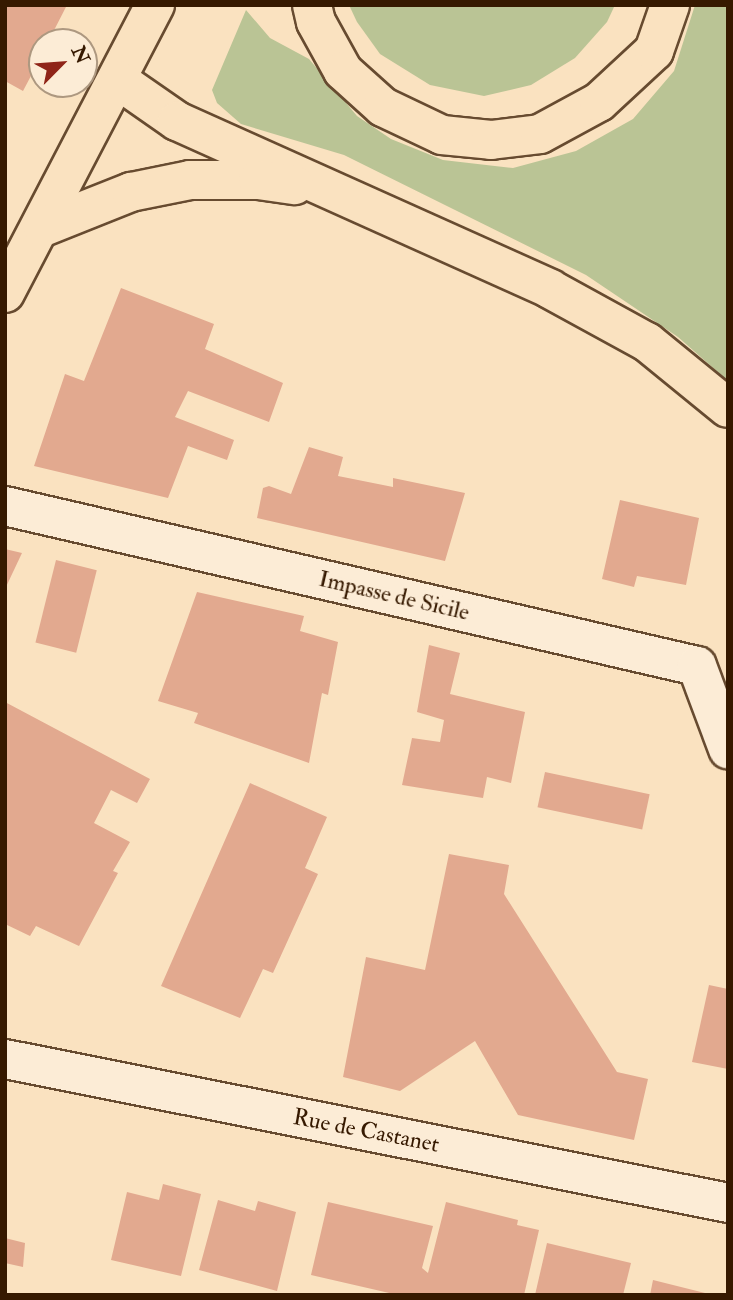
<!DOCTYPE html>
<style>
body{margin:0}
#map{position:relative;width:733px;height:1300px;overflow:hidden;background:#fae2c0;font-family:"IM FELL Double Pica",serif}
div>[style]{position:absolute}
.green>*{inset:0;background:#bac495}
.building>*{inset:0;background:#e2a98f;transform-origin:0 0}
.roads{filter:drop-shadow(2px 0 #674b30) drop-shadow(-2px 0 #674b30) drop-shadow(0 2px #674b30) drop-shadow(0 -2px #674b30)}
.minor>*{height:38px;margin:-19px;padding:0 19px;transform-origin:19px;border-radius:19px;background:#fcecd6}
.primary>*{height:38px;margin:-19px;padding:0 19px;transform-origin:19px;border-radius:19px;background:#fae2c0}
.motorway>*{height:38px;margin:-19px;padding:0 19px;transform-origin:19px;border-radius:19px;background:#fae2c0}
span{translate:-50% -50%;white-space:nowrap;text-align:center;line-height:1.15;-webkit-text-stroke:6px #fcecd6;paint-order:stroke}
.street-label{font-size:23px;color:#361900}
.frame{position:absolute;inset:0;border:7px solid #361900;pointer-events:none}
.north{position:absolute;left:28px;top:28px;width:70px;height:70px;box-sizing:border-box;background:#fcecd6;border:2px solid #ad9880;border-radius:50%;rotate:65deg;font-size:19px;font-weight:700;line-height:28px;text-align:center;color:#361900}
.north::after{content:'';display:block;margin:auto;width:24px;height:32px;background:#8f2418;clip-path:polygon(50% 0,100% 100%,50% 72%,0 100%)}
</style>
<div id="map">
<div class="green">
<i style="clip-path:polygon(349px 5px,615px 5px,607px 22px,575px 58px,531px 85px,484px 96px,430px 85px,380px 54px,357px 22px)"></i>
<i style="clip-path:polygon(695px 5px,728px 5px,728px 381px,678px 337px,586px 275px,344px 155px,241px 124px,217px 103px,212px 90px,246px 10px,270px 38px,309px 59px,357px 116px,391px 139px,443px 160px,513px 168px,576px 151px,633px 119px,674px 71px)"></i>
</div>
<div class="building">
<i style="clip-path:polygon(5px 5px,67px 5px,48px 42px,42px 42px,42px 55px,23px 91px,5px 81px)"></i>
<i style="clip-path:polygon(121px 288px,214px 324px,205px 349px,283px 383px,269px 422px,188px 391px,175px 417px,234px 440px,227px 460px,188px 446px,168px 498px,34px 466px,65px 374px,84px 381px)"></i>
<i style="clip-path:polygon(309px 447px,343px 457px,338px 476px,393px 487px,393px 478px,465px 493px,445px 561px,257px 518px,263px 488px,269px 486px,291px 494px)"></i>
<i style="clip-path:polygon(620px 500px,699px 518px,686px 585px,637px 576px,634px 587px,602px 579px)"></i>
<i style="clip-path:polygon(5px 549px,22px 553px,5px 589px)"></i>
<i style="left:56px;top:560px;width:42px;height:85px;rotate:14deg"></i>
<i style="clip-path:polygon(197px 592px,304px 616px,300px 631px,338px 642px,328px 695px,322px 693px,309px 763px,194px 723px,198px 713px,158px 701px)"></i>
<i style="clip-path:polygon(429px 645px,460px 653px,450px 694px,525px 712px,511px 783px,487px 777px,483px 798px,402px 785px,412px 738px,440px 742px,444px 720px,417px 712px)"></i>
<i style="clip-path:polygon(5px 702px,150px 779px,137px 803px,111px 790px,94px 823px,130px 842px,113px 871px,118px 873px,79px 946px,36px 926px,30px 936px,5px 924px)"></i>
<i style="left:545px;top:772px;width:107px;height:36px;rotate:12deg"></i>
<i style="clip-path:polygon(250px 783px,327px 817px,305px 868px,318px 874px,273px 973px,263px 969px,240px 1018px,161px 986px)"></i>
<i style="clip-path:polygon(449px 854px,509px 865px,504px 894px,617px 1072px,648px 1079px,634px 1140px,518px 1115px,475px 1041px,400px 1091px,343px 1077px,366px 957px,425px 970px)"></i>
<i style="clip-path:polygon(709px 985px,728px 989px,728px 1069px,692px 1062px)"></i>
<i style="clip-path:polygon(163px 1184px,201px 1194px,181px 1276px,111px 1260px,127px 1192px,159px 1200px)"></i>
<i style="clip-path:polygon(218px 1200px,255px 1211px,258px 1201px,296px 1212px,277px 1291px,199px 1270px)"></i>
<i style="clip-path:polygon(328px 1202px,433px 1226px,422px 1268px,428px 1273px,446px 1202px,518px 1220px,517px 1225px,539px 1230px,524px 1295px,398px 1295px,311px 1275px)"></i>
<i style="clip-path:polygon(5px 1238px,25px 1243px,23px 1267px,5px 1263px)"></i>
<i style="clip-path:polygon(547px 1243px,631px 1263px,623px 1295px,535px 1295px)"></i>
<i style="clip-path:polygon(653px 1280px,709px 1294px,709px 1295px,650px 1295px)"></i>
</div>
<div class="roads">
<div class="minor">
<i style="left:5px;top:506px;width:710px;rotate:13.02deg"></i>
<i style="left:697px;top:666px;width:89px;rotate:69.5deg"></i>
<i style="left:5px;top:1059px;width:737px;rotate:11.26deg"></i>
</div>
<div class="primary">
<i style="left:5px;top:293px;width:325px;rotate:-62.5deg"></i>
</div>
<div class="motorway">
<i style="left:312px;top:5px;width:17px;rotate:77deg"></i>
<i style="left:316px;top:22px;width:56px;rotate:61.1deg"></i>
<i style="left:343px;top:71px;width:54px;rotate:42deg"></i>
<i style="left:383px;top:107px;width:65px;rotate:25.4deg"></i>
<i style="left:442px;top:135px;width:49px;rotate:5.8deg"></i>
<i style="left:491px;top:140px;width:49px;rotate:-7deg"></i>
<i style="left:540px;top:134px;width:67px;rotate:-28.5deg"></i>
<i style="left:599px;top:102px;width:75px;rotate:-42.8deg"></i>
<i style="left:654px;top:51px;width:49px;rotate:-70.8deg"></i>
<i style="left:118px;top:80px;width:72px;rotate:34.8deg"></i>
<i style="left:177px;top:121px;width:409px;rotate:24.2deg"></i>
<i style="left:550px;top:289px;width:111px;rotate:28.7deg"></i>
<i style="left:647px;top:342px;width:104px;rotate:39.2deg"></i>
<i style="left:43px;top:227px;width:95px;rotate:-21.7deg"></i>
<i style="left:131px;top:192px;width:60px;rotate:-11.5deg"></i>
<i style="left:190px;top:180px;width:68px"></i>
<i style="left:258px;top:180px;width:37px;rotate:8deg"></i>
</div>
</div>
<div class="street-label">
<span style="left:394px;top:596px;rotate:13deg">Impasse de Sicile</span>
<span style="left:366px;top:1131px;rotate:11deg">Rue de Castanet</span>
</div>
<div class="frame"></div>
<div class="north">N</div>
</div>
